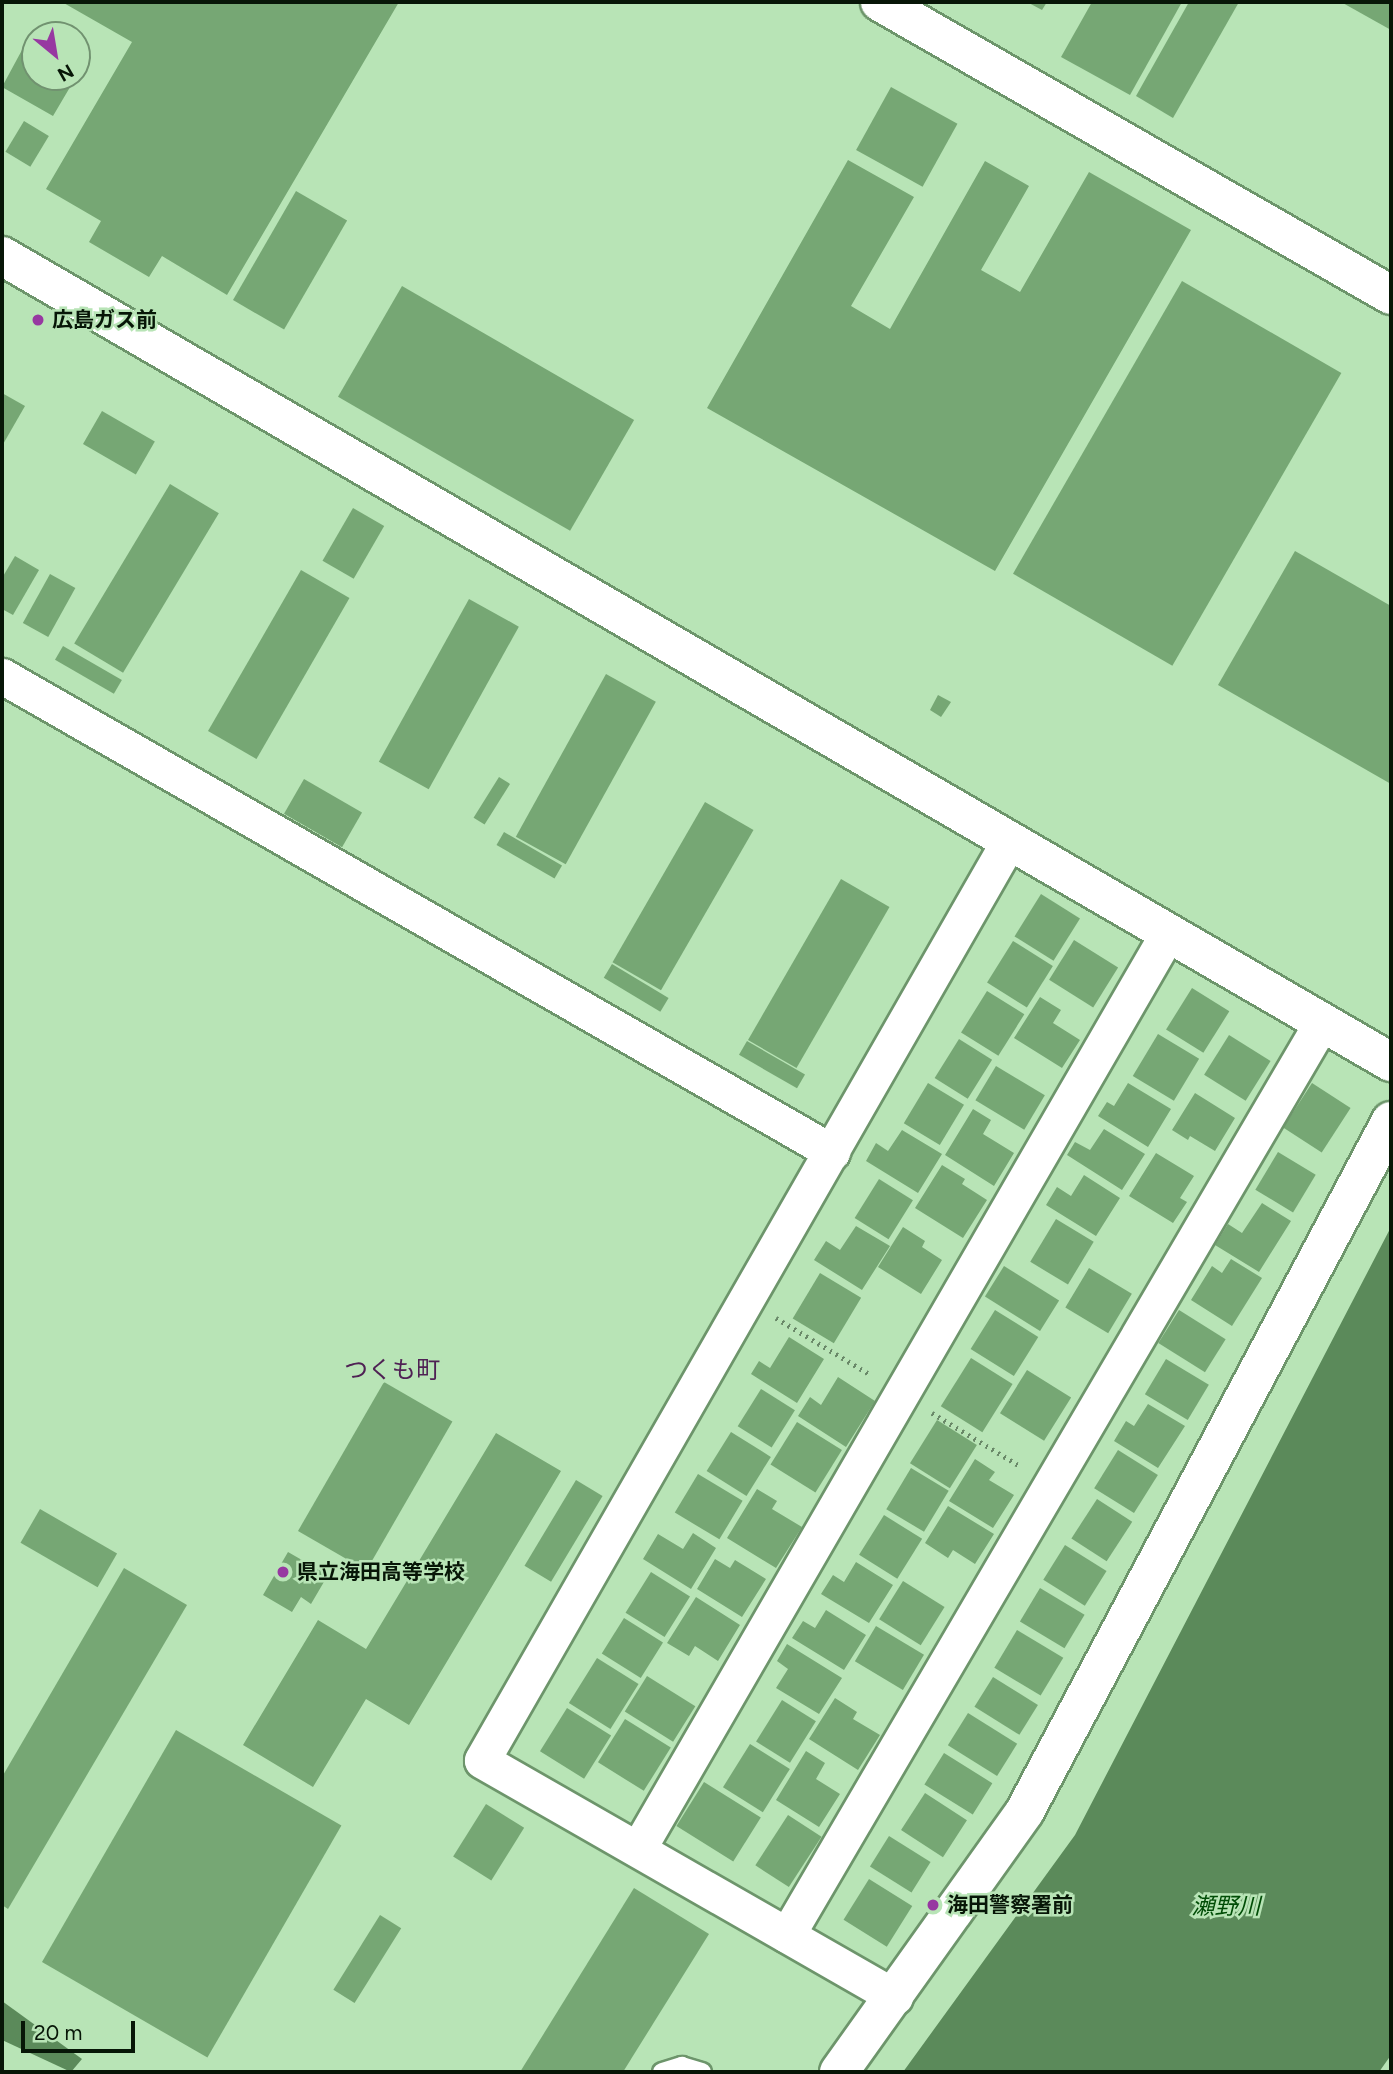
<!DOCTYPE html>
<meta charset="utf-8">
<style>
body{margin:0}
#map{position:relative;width:1393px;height:2074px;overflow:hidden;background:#b8e4b6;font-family:Figtree,"Noto Sans JP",sans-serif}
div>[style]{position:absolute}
.water>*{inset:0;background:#5b8a5a}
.building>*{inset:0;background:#76a774;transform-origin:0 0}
.path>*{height:4.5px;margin-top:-2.25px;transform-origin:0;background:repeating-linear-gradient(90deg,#698868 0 2px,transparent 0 7px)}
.roads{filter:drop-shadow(2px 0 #6d956b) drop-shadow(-2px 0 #6d956b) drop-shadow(0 2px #6d956b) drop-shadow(0 -2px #6d956b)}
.service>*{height:18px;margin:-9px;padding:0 9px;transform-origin:9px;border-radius:9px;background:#fff}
.minor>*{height:35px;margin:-17.5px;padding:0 17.5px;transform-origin:17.5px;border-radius:17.5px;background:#fff}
.tertiary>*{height:38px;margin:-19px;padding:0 19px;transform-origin:19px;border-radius:19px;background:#fff}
.dots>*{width:19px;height:19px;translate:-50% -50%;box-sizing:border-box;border:4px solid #b8e4b6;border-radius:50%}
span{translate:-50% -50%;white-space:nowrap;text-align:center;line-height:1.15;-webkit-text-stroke:5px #b8e4b6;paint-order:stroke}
.poi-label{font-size:21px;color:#071607;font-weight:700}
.left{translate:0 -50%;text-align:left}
.water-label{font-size:23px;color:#004c06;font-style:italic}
.quarter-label{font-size:24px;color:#4f2154}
.frame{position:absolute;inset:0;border:4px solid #071607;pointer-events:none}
.north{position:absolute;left:21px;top:21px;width:70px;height:70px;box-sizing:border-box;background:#b8e4b6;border:2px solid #719270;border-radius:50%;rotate:150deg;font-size:19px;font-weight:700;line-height:28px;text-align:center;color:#071607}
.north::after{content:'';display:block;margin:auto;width:24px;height:32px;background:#9738a1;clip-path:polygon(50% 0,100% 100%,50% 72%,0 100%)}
.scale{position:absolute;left:21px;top:2021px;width:114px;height:32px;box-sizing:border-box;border:4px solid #071607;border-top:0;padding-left:9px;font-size:21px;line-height:24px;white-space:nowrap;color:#071607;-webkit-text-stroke:5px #b8e4b6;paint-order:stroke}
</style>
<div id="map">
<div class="water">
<i style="clip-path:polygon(1391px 1227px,1391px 2055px,1379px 2072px,903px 2072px,1075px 1835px)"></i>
<i style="clip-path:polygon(2px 2001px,82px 2059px,71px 2072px,2px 2040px)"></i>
</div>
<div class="building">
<i style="clip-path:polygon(62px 2px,399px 2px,227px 295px,162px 256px,149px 277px,89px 242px,101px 221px,46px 189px,132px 42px)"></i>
<i style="clip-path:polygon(1027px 2px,1047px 2px,1042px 10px)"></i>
<i style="clip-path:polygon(1092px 2px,1182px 2px,1130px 95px,1061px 57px)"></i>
<i style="clip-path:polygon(1189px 2px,1239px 2px,1173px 118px,1136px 96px)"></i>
<i style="clip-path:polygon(1341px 2px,1391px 2px,1391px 30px)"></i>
<i style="clip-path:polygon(29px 37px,35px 40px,35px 77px,76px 77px,53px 116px,2px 87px)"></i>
<i style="left:891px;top:87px;width:76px;height:72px;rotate:29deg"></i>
<i style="left:24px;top:121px;width:29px;height:36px;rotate:31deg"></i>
<i style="clip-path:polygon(848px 160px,914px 197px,851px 306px,890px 329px,985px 161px,1029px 186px,981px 270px,1020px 292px,1089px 172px,1191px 230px,995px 571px,707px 408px)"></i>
<i style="left:296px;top:191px;width:59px;height:126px;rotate:30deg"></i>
<i style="left:1182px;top:281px;width:184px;height:338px;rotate:30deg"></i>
<i style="left:402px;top:286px;width:268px;height:128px;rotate:30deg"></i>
<i style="clip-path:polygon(2px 393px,25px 406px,2px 446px)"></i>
<i style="left:102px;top:411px;width:61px;height:38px;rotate:30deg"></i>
<i style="left:170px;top:484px;width:57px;height:186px;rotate:31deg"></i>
<i style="left:353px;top:508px;width:36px;height:61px;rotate:30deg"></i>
<i style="clip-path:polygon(1295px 551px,1391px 606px,1391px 784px,1218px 685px)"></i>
<i style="clip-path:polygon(15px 556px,39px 570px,13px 615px,2px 609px,2px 578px)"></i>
<i style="left:301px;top:570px;width:56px;height:186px;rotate:30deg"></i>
<i style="left:50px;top:574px;width:29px;height:56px;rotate:29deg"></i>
<i style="left:469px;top:599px;width:57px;height:186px;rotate:29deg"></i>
<i style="left:63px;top:646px;width:68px;height:16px;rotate:30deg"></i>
<i style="left:606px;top:674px;width:57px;height:186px;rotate:29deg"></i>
<i style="clip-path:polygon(938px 695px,951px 702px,941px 717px,930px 710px)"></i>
<i style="left:499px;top:777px;width:13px;height:48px;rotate:32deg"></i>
<i style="left:304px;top:779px;width:67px;height:40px;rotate:30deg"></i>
<i style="left:705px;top:802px;width:56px;height:185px;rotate:30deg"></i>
<i style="left:504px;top:832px;width:67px;height:15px;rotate:30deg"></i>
<i style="left:841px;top:879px;width:56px;height:186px;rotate:30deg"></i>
<i style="left:1041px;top:894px;width:46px;height:50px;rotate:32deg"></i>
<i style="left:1074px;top:940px;width:52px;height:47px;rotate:32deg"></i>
<i style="left:1013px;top:941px;width:47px;height:49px;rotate:32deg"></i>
<i style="left:612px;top:964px;width:66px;height:16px;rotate:31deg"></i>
<i style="left:1192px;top:988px;width:44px;height:49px;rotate:32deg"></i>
<i style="left:987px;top:991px;width:44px;height:49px;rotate:32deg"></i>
<i style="clip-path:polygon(1040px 997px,1061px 1010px,1053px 1023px,1080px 1040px,1062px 1068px,1014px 1038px)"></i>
<i style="left:1158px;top:1034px;width:48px;height:49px;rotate:31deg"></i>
<i style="left:1229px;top:1035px;width:49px;height:47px;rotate:32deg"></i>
<i style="left:959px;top:1039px;width:39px;height:46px;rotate:32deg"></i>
<i style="left:747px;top:1041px;width:67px;height:16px;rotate:30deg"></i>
<i style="left:996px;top:1066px;width:57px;height:40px;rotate:31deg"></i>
<i style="left:928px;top:1083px;width:42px;height:47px;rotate:31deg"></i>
<i style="clip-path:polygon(1128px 1083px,1171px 1109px,1148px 1147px,1098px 1116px,1107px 1102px,1114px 1106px)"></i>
<i style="left:1312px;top:1083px;width:46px;height:53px;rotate:33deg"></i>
<i style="clip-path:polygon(1195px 1093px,1235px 1118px,1215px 1151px,1190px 1136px,1188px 1140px,1172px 1130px)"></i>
<i style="clip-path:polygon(973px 1109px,991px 1120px,983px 1134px,1014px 1153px,994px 1186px,945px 1155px)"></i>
<i style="clip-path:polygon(1104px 1129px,1145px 1154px,1122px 1190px,1067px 1155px,1075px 1142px,1090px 1150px)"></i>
<i style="clip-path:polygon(902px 1130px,942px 1154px,918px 1193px,866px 1161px,876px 1143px,888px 1151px)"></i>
<i style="left:1278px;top:1152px;width:44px;height:44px;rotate:31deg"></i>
<i style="clip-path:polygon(1156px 1153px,1194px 1176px,1180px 1198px,1187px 1202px,1173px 1223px,1129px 1196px)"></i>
<i style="clip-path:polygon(942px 1165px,965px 1179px,962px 1184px,987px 1200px,963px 1238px,915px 1208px)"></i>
<i style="clip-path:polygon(1084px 1175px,1120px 1198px,1096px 1236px,1046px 1205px,1057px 1187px,1071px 1196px)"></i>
<i style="left:879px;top:1179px;width:40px;height:46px;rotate:32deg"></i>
<i style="clip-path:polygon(1262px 1203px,1291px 1221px,1259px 1272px,1215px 1245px,1228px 1224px,1242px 1233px)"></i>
<i style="left:1056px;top:1219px;width:44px;height:50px;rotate:31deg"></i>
<i style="clip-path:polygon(856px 1226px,890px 1246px,862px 1290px,814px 1260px,826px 1241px,840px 1250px)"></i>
<i style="clip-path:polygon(903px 1227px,925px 1241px,922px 1247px,942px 1260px,921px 1294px,878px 1267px)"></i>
<i style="clip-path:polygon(1231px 1259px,1262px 1278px,1232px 1326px,1191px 1300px,1212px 1266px,1222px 1273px)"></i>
<i style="left:1004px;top:1266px;width:65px;height:36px;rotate:32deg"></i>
<i style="left:1089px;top:1268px;width:50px;height:46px;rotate:31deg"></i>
<i style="left:820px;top:1273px;width:48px;height:53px;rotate:31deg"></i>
<i style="left:995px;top:1310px;width:51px;height:46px;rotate:32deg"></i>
<i style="left:1179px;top:1310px;width:55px;height:39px;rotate:32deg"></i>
<i style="clip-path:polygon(789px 1337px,824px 1359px,797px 1403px,751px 1374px,759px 1361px,770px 1368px)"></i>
<i style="left:971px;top:1358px;width:49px;height:57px;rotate:32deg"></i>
<i style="left:1166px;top:1359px;width:50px;height:41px;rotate:31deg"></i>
<i style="left:1027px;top:1370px;width:52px;height:51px;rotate:32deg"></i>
<i style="clip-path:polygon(838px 1377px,875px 1401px,846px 1447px,798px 1416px,810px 1397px,821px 1405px)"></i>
<i style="left:384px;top:1382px;width:79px;height:172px;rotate:30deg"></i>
<i style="left:761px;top:1389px;width:40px;height:44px;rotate:32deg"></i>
<i style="clip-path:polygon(1148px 1404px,1185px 1426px,1158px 1468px,1114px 1441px,1126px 1421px,1134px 1426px)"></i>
<i style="left:937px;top:1420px;width:47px;height:51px;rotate:32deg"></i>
<i style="left:797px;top:1422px;width:53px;height:50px;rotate:32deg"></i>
<i style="left:731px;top:1432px;width:47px;height:46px;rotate:32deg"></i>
<i style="clip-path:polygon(496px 1433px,561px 1471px,409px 1725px,366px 1699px,313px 1787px,243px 1745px,318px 1620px,366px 1649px)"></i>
<i style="left:1118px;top:1450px;width:47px;height:45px;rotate:32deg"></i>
<i style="clip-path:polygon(975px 1459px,995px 1472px,989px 1480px,1014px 1495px,993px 1528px,949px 1501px)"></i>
<i style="left:911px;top:1468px;width:44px;height:48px;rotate:31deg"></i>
<i style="left:698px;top:1474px;width:52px;height:45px;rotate:31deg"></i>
<i style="left:576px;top:1480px;width:31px;height:100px;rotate:31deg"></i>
<i style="clip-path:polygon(757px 1489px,777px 1501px,772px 1509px,802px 1527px,776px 1568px,727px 1538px)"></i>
<i style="left:1097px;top:1499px;width:42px;height:47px;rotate:33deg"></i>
<i style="clip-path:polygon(948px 1506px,994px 1534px,975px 1564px,953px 1550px,948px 1558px,925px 1543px)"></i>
<i style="left:40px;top:1509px;width:89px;height:39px;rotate:30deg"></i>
<i style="left:884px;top:1515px;width:45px;height:47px;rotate:32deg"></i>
<i style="clip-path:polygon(693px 1533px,716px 1548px,691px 1589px,643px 1559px,658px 1534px,683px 1549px)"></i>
<i style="left:1065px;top:1545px;width:49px;height:41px;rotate:32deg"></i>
<i style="clip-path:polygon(288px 1552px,328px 1575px,311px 1604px,301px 1597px,292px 1612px,263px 1595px)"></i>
<i style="clip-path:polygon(715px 1559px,730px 1568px,735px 1560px,766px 1579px,742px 1617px,697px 1589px)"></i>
<i style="clip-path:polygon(856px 1562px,893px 1585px,869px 1623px,821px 1594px,833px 1575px,844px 1582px)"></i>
<i style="clip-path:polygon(124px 1568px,187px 1605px,8px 1909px,2px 1905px,2px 1777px)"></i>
<i style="left:651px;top:1572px;width:46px;height:48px;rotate:32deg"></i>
<i style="left:903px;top:1581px;width:49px;height:45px;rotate:32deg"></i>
<i style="left:1040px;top:1588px;width:52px;height:39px;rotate:31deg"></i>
<i style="clip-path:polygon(696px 1597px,740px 1625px,718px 1661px,695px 1646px,689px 1656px,667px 1643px)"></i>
<i style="clip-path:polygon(826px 1610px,866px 1635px,844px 1670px,792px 1638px,803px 1621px,815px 1628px)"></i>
<i style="left:624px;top:1618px;width:46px;height:42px;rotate:32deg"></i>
<i style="left:876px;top:1626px;width:56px;height:41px;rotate:31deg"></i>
<i style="left:1017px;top:1630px;width:54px;height:44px;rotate:31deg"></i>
<i style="clip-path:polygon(787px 1644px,842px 1678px,819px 1714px,776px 1688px,788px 1669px,777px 1661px)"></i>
<i style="left:597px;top:1658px;width:49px;height:53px;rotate:32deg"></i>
<i style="left:647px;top:1676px;width:57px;height:42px;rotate:32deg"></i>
<i style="left:993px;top:1677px;width:53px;height:35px;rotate:32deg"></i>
<i style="clip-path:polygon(835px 1698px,857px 1712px,853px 1719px,880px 1735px,858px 1770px,809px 1739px)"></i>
<i style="left:782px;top:1700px;width:40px;height:49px;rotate:32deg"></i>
<i style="left:567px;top:1708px;width:52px;height:51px;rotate:32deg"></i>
<i style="left:968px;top:1713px;width:58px;height:38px;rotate:32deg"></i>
<i style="left:625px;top:1719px;width:54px;height:51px;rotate:32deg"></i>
<i style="left:176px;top:1730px;width:191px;height:268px;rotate:30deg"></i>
<i style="left:750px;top:1744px;width:47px;height:51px;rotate:32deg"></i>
<i style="clip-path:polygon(806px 1751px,825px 1763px,816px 1779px,840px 1794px,819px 1827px,776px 1800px)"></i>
<i style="left:944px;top:1753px;width:57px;height:37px;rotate:32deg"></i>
<i style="left:704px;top:1782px;width:67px;height:52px;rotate:32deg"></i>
<i style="left:925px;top:1793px;width:50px;height:44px;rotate:33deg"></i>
<i style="left:486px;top:1804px;width:45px;height:62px;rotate:32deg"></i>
<i style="left:788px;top:1815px;width:40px;height:60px;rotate:33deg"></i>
<i style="left:889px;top:1836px;width:49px;height:36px;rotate:32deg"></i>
<i style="left:869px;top:1879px;width:51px;height:48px;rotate:32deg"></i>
<i style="clip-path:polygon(634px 1888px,709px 1934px,623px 2072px,520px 2072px)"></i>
<i style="left:380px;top:1915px;width:25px;height:88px;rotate:32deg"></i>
</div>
<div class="path">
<i style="left:776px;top:1318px;width:111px;rotate:31deg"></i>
<i style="left:932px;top:1413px;width:103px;rotate:31.1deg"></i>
</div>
<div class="roads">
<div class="service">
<i style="left:662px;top:2072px;width:21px;rotate:-17deg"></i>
<i style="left:682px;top:2066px;width:21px;rotate:17deg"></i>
</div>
<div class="minor">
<i style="left:2px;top:676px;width:957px;rotate:29.83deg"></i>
<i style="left:638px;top:1849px;width:1058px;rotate:-59.95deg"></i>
<i style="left:787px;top:1935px;width:1058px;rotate:-59.63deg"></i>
<i style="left:895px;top:1997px;width:476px;rotate:-150.2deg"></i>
<i style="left:482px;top:1760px;width:1059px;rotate:-60.17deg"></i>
</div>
<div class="tertiary">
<i style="left:880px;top:2px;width:589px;rotate:29.83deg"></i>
<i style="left:2px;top:256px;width:1606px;rotate:30.13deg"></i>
<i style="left:839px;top:2072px;width:320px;rotate:-54.5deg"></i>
<i style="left:1025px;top:1811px;width:781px;rotate:-62.06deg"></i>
</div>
</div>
<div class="dots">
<i style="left:38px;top:320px;background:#9738a1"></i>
<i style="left:283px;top:1572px;background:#9738a1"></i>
<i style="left:933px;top:1905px;background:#9738a1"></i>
</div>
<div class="poi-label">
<span class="left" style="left:52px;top:320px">広島ガス前</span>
<span class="left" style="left:297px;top:1572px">県立海田高等学校</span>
<span class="left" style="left:947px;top:1905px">海田警察署前</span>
</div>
<div class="water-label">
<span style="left:1226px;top:1906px">瀬野川</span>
</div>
<div class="quarter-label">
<span style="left:392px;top:1370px">つくも町</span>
</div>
<div class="frame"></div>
<div class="north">N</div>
<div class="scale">20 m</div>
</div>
